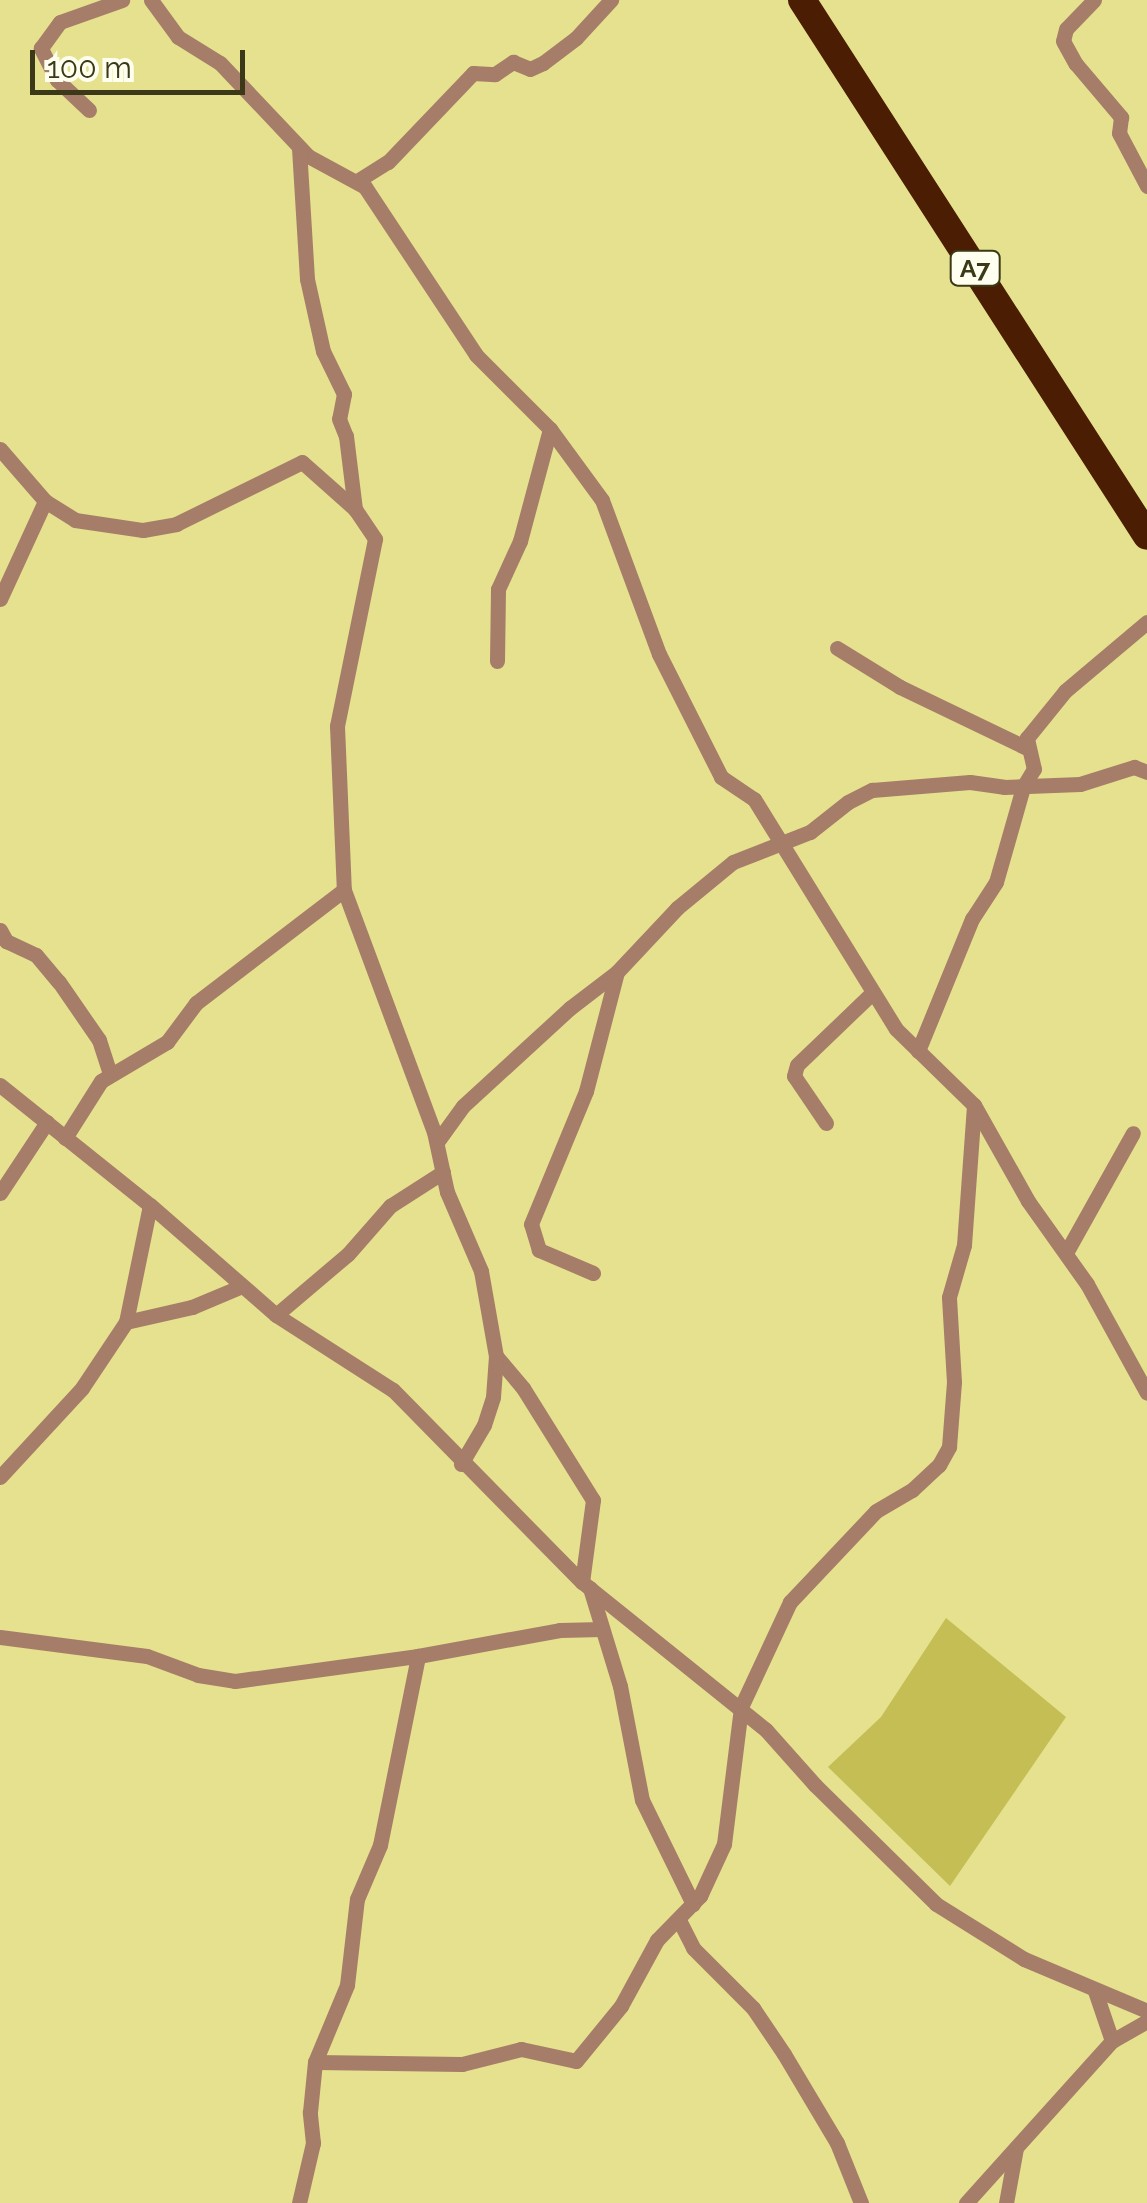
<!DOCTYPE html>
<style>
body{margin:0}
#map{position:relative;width:1147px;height:2203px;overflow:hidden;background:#e5e18f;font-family:Raleway,sans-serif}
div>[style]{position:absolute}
.green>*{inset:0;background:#c4be54}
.street>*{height:15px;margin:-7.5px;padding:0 7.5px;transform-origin:7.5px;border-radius:7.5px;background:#a67d69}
.highway>*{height:28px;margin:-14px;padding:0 14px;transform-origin:14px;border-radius:14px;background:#4b1d02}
span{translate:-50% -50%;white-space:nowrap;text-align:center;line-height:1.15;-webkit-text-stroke:8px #ffffef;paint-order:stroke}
.shield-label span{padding:2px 8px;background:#ffffef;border:2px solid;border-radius:8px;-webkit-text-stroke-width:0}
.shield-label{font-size:25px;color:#3b3917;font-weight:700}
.scale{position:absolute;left:30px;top:50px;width:215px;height:45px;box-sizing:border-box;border:5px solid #3b3917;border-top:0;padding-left:12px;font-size:30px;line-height:35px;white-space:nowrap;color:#3b3917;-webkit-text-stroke:8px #ffffef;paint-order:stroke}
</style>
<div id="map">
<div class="green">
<i style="clip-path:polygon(946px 1618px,1066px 1717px,950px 1886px,828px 1767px,881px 1717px)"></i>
</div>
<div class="street">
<i style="left:151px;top:0;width:46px;rotate:53.9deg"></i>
<i style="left:178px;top:37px;width:49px;rotate:31.8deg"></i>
<i style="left:220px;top:63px;width:128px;rotate:46.6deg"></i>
<i style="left:308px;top:156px;width:65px;rotate:28.5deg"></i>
<i style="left:365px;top:187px;width:201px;rotate:56.5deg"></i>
<i style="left:476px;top:355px;width:105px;rotate:45deg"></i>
<i style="left:550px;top:429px;width:88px;rotate:53.8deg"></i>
<i style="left:602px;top:500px;width:164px;rotate:69.7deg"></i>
<i style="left:659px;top:654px;width:138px;rotate:63.2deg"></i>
<i style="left:721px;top:777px;width:40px;rotate:34deg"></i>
<i style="left:754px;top:799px;width:270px;rotate:58.3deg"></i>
<i style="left:896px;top:1029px;width:109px;rotate:44.3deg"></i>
<i style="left:974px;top:1105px;width:110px;rotate:60.6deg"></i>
<i style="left:1028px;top:1201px;width:102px;rotate:54.6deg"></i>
<i style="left:1087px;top:1284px;width:124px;rotate:61.2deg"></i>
<i style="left:1094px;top:0;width:40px;rotate:134deg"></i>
<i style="left:1066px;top:29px;width:12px;rotate:104deg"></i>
<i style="left:1063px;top:41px;width:26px;rotate:61deg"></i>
<i style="left:1076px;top:64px;width:70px;rotate:49.7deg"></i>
<i style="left:1121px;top:117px;width:16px;rotate:97deg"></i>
<i style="left:1119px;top:133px;width:60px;rotate:62.2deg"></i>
<i style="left:89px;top:110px;width:44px;rotate:-136.8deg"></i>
<i style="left:57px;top:80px;width:36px;rotate:-117deg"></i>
<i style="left:41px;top:48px;width:32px;rotate:-54deg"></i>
<i style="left:60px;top:22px;width:66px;rotate:-19.5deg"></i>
<i style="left:299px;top:148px;width:131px;rotate:86.5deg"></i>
<i style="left:307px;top:279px;width:74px;rotate:77.5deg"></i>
<i style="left:323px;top:351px;width:48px;rotate:64deg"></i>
<i style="left:344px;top:394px;width:25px;rotate:101deg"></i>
<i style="left:339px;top:419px;width:18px;rotate:68deg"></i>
<i style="left:346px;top:436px;width:74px;rotate:83deg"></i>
<i style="left:357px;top:181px;width:36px;rotate:-32deg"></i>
<i style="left:388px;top:162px;width:123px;rotate:-46.3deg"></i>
<i style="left:473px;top:73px;width:22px;rotate:3deg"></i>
<i style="left:495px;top:74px;width:22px;rotate:-34deg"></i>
<i style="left:513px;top:62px;width:18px;rotate:22deg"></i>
<i style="left:530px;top:69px;width:14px;rotate:-25deg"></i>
<i style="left:543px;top:63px;width:41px;rotate:-37.1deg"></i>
<i style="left:576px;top:38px;width:52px;rotate:-47.4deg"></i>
<i style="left:0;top:449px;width:69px;rotate:49.1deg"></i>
<i style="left:45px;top:501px;width:36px;rotate:32deg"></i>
<i style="left:75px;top:520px;width:69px;rotate:8.4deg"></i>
<i style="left:143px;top:530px;width:34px;rotate:-10deg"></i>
<i style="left:176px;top:524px;width:140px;rotate:-26.2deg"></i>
<i style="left:302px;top:462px;width:71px;rotate:41.6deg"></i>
<i style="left:355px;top:509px;width:36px;rotate:56deg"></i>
<i style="left:375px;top:539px;width:191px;rotate:101.5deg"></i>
<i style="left:337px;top:726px;width:164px;rotate:87.6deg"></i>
<i style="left:344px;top:890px;width:258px;rotate:69.6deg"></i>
<i style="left:434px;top:1132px;width:61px;rotate:77.8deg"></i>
<i style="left:447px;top:1192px;width:86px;rotate:66.7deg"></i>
<i style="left:481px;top:1271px;width:86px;rotate:80deg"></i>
<i style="left:496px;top:1356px;width:42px;rotate:49.8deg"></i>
<i style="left:523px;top:1388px;width:132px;rotate:58deg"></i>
<i style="left:593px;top:1500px;width:83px;rotate:97.6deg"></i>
<i style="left:0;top:599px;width:108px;rotate:-65.3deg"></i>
<i style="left:837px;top:648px;width:74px;rotate:31.8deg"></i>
<i style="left:900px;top:687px;width:143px;rotate:25.7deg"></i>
<i style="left:497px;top:661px;width:72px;rotate:-89.2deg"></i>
<i style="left:498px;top:589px;width:53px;rotate:-65.4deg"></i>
<i style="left:520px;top:541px;width:116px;rotate:-75deg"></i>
<i style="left:0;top:930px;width:13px;rotate:61deg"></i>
<i style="left:6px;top:941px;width:33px;rotate:25deg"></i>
<i style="left:36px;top:955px;width:35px;rotate:50deg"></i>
<i style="left:59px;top:982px;width:70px;rotate:55.4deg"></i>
<i style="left:99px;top:1040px;width:36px;rotate:72deg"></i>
<i style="left:918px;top:1051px;width:143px;rotate:-67.8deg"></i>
<i style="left:972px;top:919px;width:44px;rotate:-57deg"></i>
<i style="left:996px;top:882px;width:99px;rotate:-74.1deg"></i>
<i style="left:1023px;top:787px;width:21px;rotate:-59deg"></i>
<i style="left:1034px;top:769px;width:32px;rotate:-103deg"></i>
<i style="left:1027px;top:738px;width:60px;rotate:-51deg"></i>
<i style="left:1065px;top:691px;width:107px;rotate:-40.1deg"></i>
<i style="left:0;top:1085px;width:192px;rotate:38.7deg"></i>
<i style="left:150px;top:1205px;width:167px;rotate:41.1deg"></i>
<i style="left:276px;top:1315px;width:139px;rotate:32.7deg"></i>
<i style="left:393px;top:1390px;width:269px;rotate:45.5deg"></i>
<i style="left:582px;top:1582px;width:236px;rotate:38.8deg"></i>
<i style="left:766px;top:1730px;width:74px;rotate:48.3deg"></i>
<i style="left:815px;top:1785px;width:170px;rotate:44.5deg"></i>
<i style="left:936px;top:1904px;width:104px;rotate:32deg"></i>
<i style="left:1024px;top:1959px;width:134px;rotate:22.9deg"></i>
<i style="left:826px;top:1123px;width:57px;rotate:-124.2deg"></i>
<i style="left:794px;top:1076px;width:11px;rotate:-75deg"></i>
<i style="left:797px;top:1065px;width:104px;rotate:-43.8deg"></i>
<i style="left:65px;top:1138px;width:67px;rotate:-57.7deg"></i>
<i style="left:101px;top:1081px;width:77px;rotate:-30.6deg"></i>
<i style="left:167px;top:1042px;width:49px;rotate:-53.4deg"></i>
<i style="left:196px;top:1003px;width:186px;rotate:-37.4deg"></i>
<i style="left:437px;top:1142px;width:44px;rotate:-54.2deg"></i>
<i style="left:463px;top:1106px;width:145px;rotate:-42.5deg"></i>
<i style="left:570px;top:1008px;width:59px;rotate:-37.5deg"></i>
<i style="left:0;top:1193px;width:85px;rotate:-56.5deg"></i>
<i style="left:1067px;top:1251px;width:135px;rotate:-60.8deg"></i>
<i style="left:593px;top:1273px;width:59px;rotate:-156.9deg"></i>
<i style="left:539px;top:1250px;width:27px;rotate:-107deg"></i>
<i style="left:531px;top:1224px;width:144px;rotate:-67.5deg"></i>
<i style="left:586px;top:1091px;width:123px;rotate:-75.4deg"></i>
<i style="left:617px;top:972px;width:88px;rotate:-46.8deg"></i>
<i style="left:677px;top:908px;width:72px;rotate:-39.4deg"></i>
<i style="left:733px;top:862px;width:83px;rotate:-21.3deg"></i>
<i style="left:810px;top:832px;width:48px;rotate:-38.3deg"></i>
<i style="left:848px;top:802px;width:27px;rotate:-27deg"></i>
<i style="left:872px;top:790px;width:98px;rotate:-4.7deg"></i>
<i style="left:970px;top:782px;width:34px;rotate:8deg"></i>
<i style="left:1004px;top:787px;width:76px;rotate:-2.3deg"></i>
<i style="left:1080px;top:784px;width:57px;rotate:-17.5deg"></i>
<i style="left:1134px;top:767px;width:14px;rotate:21deg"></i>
<i style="left:276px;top:1315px;width:94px;rotate:-40.3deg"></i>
<i style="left:348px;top:1254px;width:64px;rotate:-48.8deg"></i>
<i style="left:390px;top:1206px;width:63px;rotate:-32.7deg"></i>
<i style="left:126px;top:1322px;width:68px;rotate:-12.8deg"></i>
<i style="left:192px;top:1307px;width:54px;rotate:-22.8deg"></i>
<i style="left:461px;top:1464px;width:45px;rotate:-59.5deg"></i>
<i style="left:484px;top:1425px;width:29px;rotate:-72deg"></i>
<i style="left:493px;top:1397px;width:41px;rotate:-85.8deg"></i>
<i style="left:0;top:1477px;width:121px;rotate:-47.3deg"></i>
<i style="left:82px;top:1388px;width:79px;rotate:-56.3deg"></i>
<i style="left:126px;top:1322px;width:119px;rotate:-78.4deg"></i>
<i style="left:590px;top:1588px;width:102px;rotate:73deg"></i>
<i style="left:620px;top:1686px;width:116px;rotate:79.1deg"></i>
<i style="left:642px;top:1800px;width:116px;rotate:63.9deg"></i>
<i style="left:0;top:1637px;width:148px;rotate:7.4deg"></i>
<i style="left:147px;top:1656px;width:54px;rotate:20.4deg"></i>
<i style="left:198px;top:1675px;width:37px;rotate:9deg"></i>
<i style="left:235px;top:1681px;width:185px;rotate:-7.8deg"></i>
<i style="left:418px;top:1656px;width:144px;rotate:-10.4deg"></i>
<i style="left:560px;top:1630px;width:42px;rotate:-1.4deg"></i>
<i style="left:679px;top:1920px;width:31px;rotate:63deg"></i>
<i style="left:693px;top:1948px;width:85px;rotate:45deg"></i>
<i style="left:753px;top:2008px;width:55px;rotate:56deg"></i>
<i style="left:784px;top:2054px;width:104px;rotate:59.2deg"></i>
<i style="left:837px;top:2143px;width:65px;rotate:68.2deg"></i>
<i style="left:1095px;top:1991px;width:53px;rotate:71.2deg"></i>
<i style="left:315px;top:2062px;width:147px;rotate:0.8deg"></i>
<i style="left:462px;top:2064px;width:61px;rotate:-14.3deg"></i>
<i style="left:521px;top:2049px;width:56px;rotate:12.3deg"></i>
<i style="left:576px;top:2061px;width:71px;rotate:-50.7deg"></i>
<i style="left:621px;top:2006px;width:75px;rotate:-61.4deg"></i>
<i style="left:657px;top:1940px;width:62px;rotate:-45.7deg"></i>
<i style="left:700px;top:1896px;width:57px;rotate:-65.2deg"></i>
<i style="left:724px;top:1844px;width:138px;rotate:-82.9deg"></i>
<i style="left:741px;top:1707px;width:116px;rotate:-65deg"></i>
<i style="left:790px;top:1602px;width:125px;rotate:-46.6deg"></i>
<i style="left:876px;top:1511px;width:42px;rotate:-30.3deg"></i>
<i style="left:912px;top:1490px;width:37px;rotate:-43deg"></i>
<i style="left:939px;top:1465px;width:21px;rotate:-61deg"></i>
<i style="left:949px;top:1447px;width:65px;rotate:-85.6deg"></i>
<i style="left:954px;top:1382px;width:85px;rotate:-93.4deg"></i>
<i style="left:949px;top:1297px;width:54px;rotate:-73.9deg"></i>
<i style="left:964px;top:1245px;width:140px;rotate:-85.9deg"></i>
<i style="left:299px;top:2203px;width:62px;rotate:-76.9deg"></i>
<i style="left:313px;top:2143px;width:31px;rotate:-96deg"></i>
<i style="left:310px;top:2112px;width:50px;rotate:-84.3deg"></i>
<i style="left:315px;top:2062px;width:83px;rotate:-67.4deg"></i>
<i style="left:347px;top:1985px;width:87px;rotate:-83.4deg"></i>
<i style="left:357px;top:1899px;width:59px;rotate:-66.9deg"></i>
<i style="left:380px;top:1845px;width:193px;rotate:-78.6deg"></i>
<i style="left:966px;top:2203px;width:218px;rotate:-48deg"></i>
<i style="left:1112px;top:2041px;width:40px;rotate:-29.7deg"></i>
<i style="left:1006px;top:2203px;width:56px;rotate:-79.7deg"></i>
</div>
<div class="highway">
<i style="left:802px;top:0;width:637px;rotate:57.23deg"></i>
</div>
<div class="shield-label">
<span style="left:975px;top:268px">A7</span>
</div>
<div class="scale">100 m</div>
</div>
